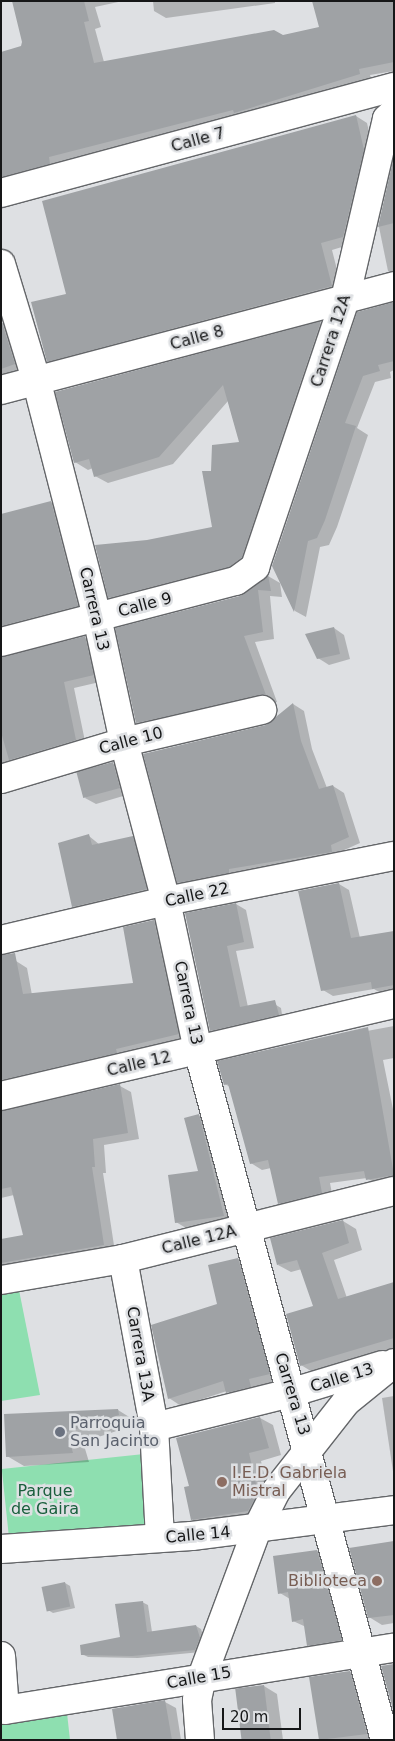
<!DOCTYPE html>
<style>
body{margin:0}
#map{position:relative;width:395px;height:1741px;overflow:hidden;background:#dee0e3;font-family:"DejaVu Sans",sans-serif}
div>[style]{position:absolute}
.green>*{inset:0;background:#8edfb0;transform-origin:0 0}
.shadow>*{inset:0;background:#0003}
.building>*{inset:0;background:#9fa2a5;transform-origin:0 0}
.roads{filter:drop-shadow(1px 0 #646669) drop-shadow(-1px 0 #646669) drop-shadow(0 1px #646669) drop-shadow(0 -1px #646669)}
.street>*{height:28px;margin:-14px;padding:0 14px;transform-origin:14px;border-radius:14px;background:#fff}
.dots>*{width:14px;height:14px;translate:-50% -50%;box-sizing:border-box;border:2px solid #dee0e3;border-radius:50%}
span{translate:-50% -50%;white-space:nowrap;text-align:center;line-height:1.15;-webkit-text-stroke:5px #dee0e3;paint-order:stroke}
.street-label{font-size:16px;color:#161718}
.worship-label{font-size:16px;color:#5b616d}
.left{translate:0 -50%;text-align:left}
.education-label{font-size:16px;color:#785e54}
.right{translate:-100% -50%;text-align:right}
.park-label{font-size:16px;color:#195f3d}
.frame{position:absolute;inset:0;border:2px solid #161718;pointer-events:none}
.scale{position:absolute;left:222px;top:1708px;width:79px;height:22px;box-sizing:border-box;border:2px solid #161718;border-top:0;padding-left:6px;font-size:15px;line-height:18px;white-space:nowrap;color:#161718;-webkit-text-stroke:4px #dee0e3;paint-order:stroke}
</style>
<div id="map">
<div class="green">
<i style="clip-path:polygon(17px 1280px,40px 1395px,1px 1401px,1px 1283px)"></i>
<i style="left:144px;top:1454px;width:81px;height:143px;rotate:84deg"></i>
<i style="clip-path:polygon(67px 1713px,70px 1740px,1px 1740px,1px 1721px)"></i>
</div>
<div class="shadow">
<i style="clip-path:polygon(13px 1px,123px 1px,95px 7px,101px 27px,95px 29px,104px 62px,283px 36px,320px 28px,394px 1px,394px 71px,370px 75px,372px 81px,1px 183px,1px 53px,22px 47px,23px 42px)"></i>
<i style="clip-path:polygon(153px 1px,275px 1px,275px 3px,166px 18px,154px 11px)"></i>
<i style="clip-path:polygon(356px 116px,367px 123px,375px 157px,355px 243px,332px 250px,343px 293px,60px 368px,48px 361px,68px 295px)"></i>
<i style="clip-path:polygon(394px 164px,394px 275px,388px 271px,379px 227px)"></i>
<i style="clip-path:polygon(394px 303px,394px 370px,390px 372px,391px 378px,375px 382px,357px 428px,368px 435px,337px 527px,329px 545px,320px 547px,306px 617px,295px 611px,273px 566px)"></i>
<i style="clip-path:polygon(1px 322px,12px 328px,25px 370px,1px 379px)"></i>
<i style="clip-path:polygon(321px 323px,334px 330px,255px 565px,123px 605px,109px 597px,147px 541px,213px 528px,212px 472px,240px 443px,228px 401px,173px 464px,108px 483px,95px 476px,93px 468px,88px 470px,75px 462px,57px 393px)"></i>
<i style="clip-path:polygon(51px 502px,62px 508px,88px 612px,1px 637px,1px 565px)"></i>
<i style="clip-path:polygon(268px 576px,280px 583px,282px 597px,270px 596px,274px 639px,255px 642px,277px 702px,149px 729px,137px 722px,240px 597px)"></i>
<i style="clip-path:polygon(334px 628px,344px 635px,350px 659px,329px 665px,318px 658px)"></i>
<i style="clip-path:polygon(85px 638px,96px 644px,104px 681px,74px 688px,86px 746px,1px 771px,1px 658px)"></i>
<i style="clip-path:polygon(293px 704px,304px 711px,312px 749px,327px 788px,333px 786px,344px 793px,360px 843px,342px 851px,343px 858px,190px 889px,178px 882px,266px 726px)"></i>
<i style="clip-path:polygon(113px 764px,124px 770px,130px 794px,96px 804px,85px 798px)"></i>
<i style="clip-path:polygon(89px 836px,100px 845px,132px 837px,143px 844px,157px 895px,84px 913px,73px 906px)"></i>
<i style="clip-path:polygon(339px 884px,349px 890px,360px 938px,394px 932px,394px 993px,384px 995px,374px 989px,333px 996px,323px 990px)"></i>
<i style="clip-path:polygon(236px 904px,246px 910px,254px 948px,236px 951px,248px 1007px,271px 1002px,281px 1008px,283px 1021px,221px 1036px,211px 1030px,186px 914px)"></i>
<i style="clip-path:polygon(154px 921px,165px 928px,189px 1040px,21px 1084px,12px 1078px,1px 1081px,1px 964px,16px 961px,27px 968px,32px 995px,134px 984px)"></i>
<i style="clip-path:polygon(394px 1026px,394px 1058px,383px 1060px,394px 1114px,394px 1184px,379px 1186px,367px 1178px,330px 1183px,333px 1199px,291px 1210px,279px 1203px,271px 1168px,262px 1170px,251px 1163px,230px 1087px,225px 1084px,307px 1042px)"></i>
<i style="clip-path:polygon(120px 1086px,131px 1092px,139px 1139px,104px 1145px,106px 1173px,103px 1173px,115px 1252px,1px 1272px,1px 1241px,25px 1236px,14px 1195px,1px 1198px,1px 1115px)"></i>
<i style="clip-path:polygon(199px 1116px,209px 1121px,233px 1221px,186px 1228px,176px 1222px,200px 1172px)"></i>
<i style="clip-path:polygon(343px 1221px,356px 1229px,362px 1250px,334px 1260px,347px 1298px,394px 1294px,394px 1349px,314px 1373px,301px 1365px,314px 1307px,302px 1269px,291px 1272px,278px 1265px)"></i>
<i style="clip-path:polygon(238px 1259px,251px 1266px,282px 1381px,240px 1399px,227px 1391px,181px 1406px,169px 1398px,219px 1305px)"></i>
<i style="clip-path:polygon(394px 1396px,394px 1478px,382px 1398px)"></i>
<i style="clip-path:polygon(118px 1410px,134px 1420px,135px 1425px,83px 1442px,89px 1462px,24px 1466px,7px 1456px)"></i>
<i style="clip-path:polygon(260px 1418px,273px 1425px,281px 1455px,261px 1461px,270px 1500px,261px 1518px,205px 1527px,193px 1520px,191px 1487px)"></i>
<i style="clip-path:polygon(394px 1543px,394px 1623px,382px 1625px,369px 1617px)"></i>
<i style="clip-path:polygon(317px 1551px,328px 1558px,352px 1646px,319px 1651px,308px 1645px,306px 1627px,293px 1621px,290px 1599px,280px 1593px)"></i>
<i style="clip-path:polygon(65px 1583px,70px 1586px,75px 1608px,53px 1613px,48px 1610px)"></i>
<i style="clip-path:polygon(142px 1602px,148px 1605px,152px 1632px,196px 1626px,201px 1629px,205px 1641px,201px 1652px,138px 1658px,88px 1657px,82px 1654px,121px 1638px)"></i>
<i style="clip-path:polygon(350px 1672px,362px 1679px,379px 1740px,320px 1740px)"></i>
<i style="clip-path:polygon(264px 1686px,277px 1694px,283px 1740px,243px 1740px)"></i>
<i style="clip-path:polygon(165px 1702px,176px 1708px,181px 1740px,119px 1740px)"></i>
</div>
<div class="building">
<i style="clip-path:polygon(12px 1px,84px 1px,89px 21px,84px 22px,94px 63px,274px 30px,283px 35px,319px 27px,312px 1px,394px 1px,394px 62px,359px 69px,360px 74px,234px 113px,233px 110px,49px 157px,50px 164px,1px 177px,1px 52px,21px 46px,22px 42px)"></i>
<i style="clip-path:polygon(356px 115px,364px 150px,343px 237px,321px 243px,332px 286px,47px 362px,31px 302px,66px 294px,42px 201px)"></i>
<i style="clip-path:polygon(393px 160px,394px 223px,378px 227px)"></i>
<i style="clip-path:polygon(394px 302px,394px 361px,378px 365px,380px 371px,363px 376px,345px 423px,356px 426px,325px 520px,317px 538px,308px 541px,294px 612px,272px 566px,357px 312px)"></i>
<i style="clip-path:polygon(1px 320px,15px 364px,1px 369px)"></i>
<i style="clip-path:polygon(321px 321px,242px 557px,229px 567px,108px 598px,95px 545px,147px 540px,212px 527px,202px 471px,211px 471px,212px 445px,239px 442px,223px 385px,159px 457px,94px 477px,89px 459px,74px 463px,55px 392px)"></i>
<i style="clip-path:polygon(51px 501px,78px 606px,1px 626px,1px 514px)"></i>
<i style="clip-path:polygon(268px 575px,271px 591px,258px 590px,263px 632px,244px 636px,266px 695px,136px 723px,115px 628px,240px 596px)"></i>
<i style="clip-path:polygon(334px 627px,340px 654px,317px 659px,305px 634px)"></i>
<i style="clip-path:polygon(85px 636px,94px 675px,64px 682px,76px 740px,9px 760px,1px 732px,1px 657px)"></i>
<i style="clip-path:polygon(293px 703px,301px 741px,319px 789px,333px 785px,349px 837px,331px 845px,332px 852px,229px 869px,229px 873px,177px 883px,143px 754px,266px 725px)"></i>
<i style="left:113px;top:762px;width:27px;height:38px;rotate:75deg"></i>
<i style="clip-path:polygon(89px 834px,92px 845px,133px 836px,147px 889px,72px 907px,58px 843px)"></i>
<i style="clip-path:polygon(339px 883px,351px 938px,394px 931px,394px 985px,372px 989px,371px 982px,321px 991px,298px 891px)"></i>
<i style="clip-path:polygon(236px 903px,244px 942px,227px 946px,240px 1007px,275px 1000px,279px 1015px,210px 1031px,185px 913px)"></i>
<i style="clip-path:polygon(154px 920px,179px 1034px,116px 1049px,117px 1053px,1px 1080px,1px 955px,15px 953px,23px 994px,133px 983px,123px 927px)"></i>
<i style="clip-path:polygon(368px 1027px,394px 1175px,366px 1180px,364px 1171px,319px 1177px,322px 1193px,278px 1204px,268px 1160px,250px 1164px,228px 1084px,224px 1085px,217px 1061px)"></i>
<i style="clip-path:polygon(120px 1084px,128px 1133px,93px 1139px,95px 1167px,92px 1167px,104px 1245px,1px 1263px,1px 1239px,23px 1235px,11px 1187px,1px 1189px,1px 1111px)"></i>
<i style="clip-path:polygon(199px 1114px,224px 1216px,175px 1223px,168px 1175px,198px 1171px,184px 1118px)"></i>
<i style="clip-path:polygon(343px 1220px,349px 1243px,322px 1253px,338px 1299px,394px 1282px,394px 1338px,300px 1366px,286px 1314px,313px 1306px,297px 1260px,277px 1265px,270px 1238px)"></i>
<i style="clip-path:polygon(238px 1258px,270px 1374px,249px 1379px,251px 1387px,226px 1393px,223px 1381px,168px 1399px,151px 1325px,217px 1304px,208px 1265px)"></i>
<i style="clip-path:polygon(118px 1409px,119px 1415px,67px 1432px,73px 1453px,6px 1457px,4px 1414px)"></i>
<i style="clip-path:polygon(260px 1417px,269px 1448px,249px 1453px,258px 1493px,248px 1511px,191px 1520px,184px 1487px,189px 1486px,176px 1438px)"></i>
<i style="clip-path:polygon(394px 1541px,394px 1615px,368px 1618px,349px 1548px)"></i>
<i style="clip-path:polygon(317px 1550px,342px 1640px,307px 1646px,303px 1619px,292px 1622px,288px 1592px,278px 1594px,273px 1556px)"></i>
<i style="left:65px;top:1582px;width:25px;height:24px;rotate:78deg"></i>
<i style="clip-path:polygon(143px 1601px,147px 1632px,196px 1625px,200px 1638px,195px 1650px,132px 1656px,81px 1655px,80px 1645px,120px 1637px,115px 1604px)"></i>
<i style="clip-path:polygon(394px 1664px,394px 1713px,381px 1666px)"></i>
<i style="clip-path:polygon(350px 1671px,367px 1734px,319px 1740px,309px 1677px)"></i>
<i style="left:264px;top:1685px;width:55px;height:29px;rotate:83deg"></i>
<i style="clip-path:polygon(165px 1700px,172px 1740px,117px 1740px,112px 1709px)"></i>
</div>
<div class="roads">
<div class="street">
<i style="left:1px;top:193px;width:407px;rotate:-15.1deg"></i>
<i style="left:1px;top:264px;width:120px;rotate:73.1deg"></i>
<i style="left:36px;top:379px;width:246px;rotate:75.6deg"></i>
<i style="left:97px;top:617px;width:128px;rotate:77.8deg"></i>
<i style="left:124px;top:742px;width:164px;rotate:75.2deg"></i>
<i style="left:166px;top:901px;width:152px;rotate:77.9deg"></i>
<i style="left:198px;top:1050px;width:715px;rotate:74.84deg"></i>
<i style="left:1px;top:390px;width:407px;rotate:-14.8deg"></i>
<i style="left:1px;top:642px;width:243px;rotate:-14.6deg"></i>
<i style="left:236px;top:581px;width:24px;rotate:-36deg"></i>
<i style="left:255px;top:567px;width:283px;rotate:-71.4deg"></i>
<i style="left:345px;top:299px;width:185px;rotate:-76.9deg"></i>
<i style="left:387px;top:119px;width:10px;rotate:-45deg"></i>
<i style="left:1px;top:779px;width:128px;rotate:-16.7deg"></i>
<i style="left:124px;top:742px;width:142px;rotate:-13.1deg"></i>
<i style="left:1px;top:940px;width:170px;rotate:-13.3deg"></i>
<i style="left:166px;top:901px;width:232px;rotate:-11.2deg"></i>
<i style="left:1px;top:1096px;width:404px;rotate:-13.2deg"></i>
<i style="left:123px;top:1259px;width:171px;rotate:79.5deg"></i>
<i style="left:154px;top:1427px;width:111px;rotate:86.9deg"></i>
<i style="left:1px;top:1280px;width:124px;rotate:-9.8deg"></i>
<i style="left:123px;top:1259px;width:279px;rotate:-14.1deg"></i>
<i style="left:154px;top:1427px;width:140px;rotate:-14deg"></i>
<i style="left:290px;top:1393px;width:97px;rotate:-16.8deg"></i>
<i style="left:1px;top:1549px;width:191px;rotate:-3.9deg"></i>
<i style="left:192px;top:1536px;width:204px;rotate:-7.3deg"></i>
<i style="left:1px;top:1656px;width:54px;rotate:85.8deg"></i>
<i style="left:5px;top:1710px;width:394px;rotate:-9.1deg"></i>
<i style="left:200px;top:1740px;width:40px;rotate:-94.3deg"></i>
<i style="left:197px;top:1700px;width:24px;rotate:-78deg"></i>
<i style="left:202px;top:1677px;width:158px;rotate:-69.6deg"></i>
<i style="left:257px;top:1529px;width:42px;rotate:-63.4deg"></i>
<i style="left:276px;top:1491px;width:113px;rotate:-51.8deg"></i>
<i style="left:346px;top:1402px;width:62px;rotate:-39.1deg"></i>
</div>
</div>
<div class="dots">
<i style="left:60px;top:1432px;background:#6b7280"></i>
<i style="left:222px;top:1482px;background:#8d6e63"></i>
<i style="left:377px;top:1581px;background:#8d6e63"></i>
</div>
<div class="street-label">
<span style="left:198px;top:140px;rotate:-15deg">Calle 7</span>
<span style="left:197px;top:338px;rotate:-15deg">Calle 8</span>
<span style="left:331px;top:341px;rotate:-72deg">Carrera 12A</span>
<span style="left:145px;top:605px;rotate:-15deg">Calle 9</span>
<span style="left:94px;top:609px;rotate:77deg">Carrera 13</span>
<span style="left:131px;top:741px;rotate:-15deg">Calle 10</span>
<span style="left:197px;top:895px;rotate:-12deg">Calle 22</span>
<span style="left:188px;top:1003px;rotate:78deg">Carrera 13</span>
<span style="left:139px;top:1064px;rotate:-13deg">Calle 12</span>
<span style="left:199px;top:1240px;rotate:-14deg">Calle 12A</span>
<span style="left:140px;top:1354px;rotate:80deg">Carrera 13A</span>
<span style="left:342px;top:1378px;rotate:-17deg">Calle 13</span>
<span style="left:292px;top:1394px;rotate:73deg">Carrera 13</span>
<span style="left:198px;top:1535px;rotate:-5deg">Calle 14</span>
<span style="left:199px;top:1678px;rotate:-10deg">Calle 15</span>
</div>
<div class="worship-label">
<span class="left" style="left:70px;top:1432px">Parroquia<br>San Jacinto</span>
</div>
<div class="education-label">
<span class="left" style="left:232px;top:1482px">I.E.D. Gabriela<br>Mistral</span>
<span class="right" style="left:367px;top:1581px">Biblioteca</span>
</div>
<div class="park-label">
<span style="left:45px;top:1500px">Parque<br>de Gaira</span>
</div>
<div class="frame"></div>
<div class="scale">20 m</div>
</div>
